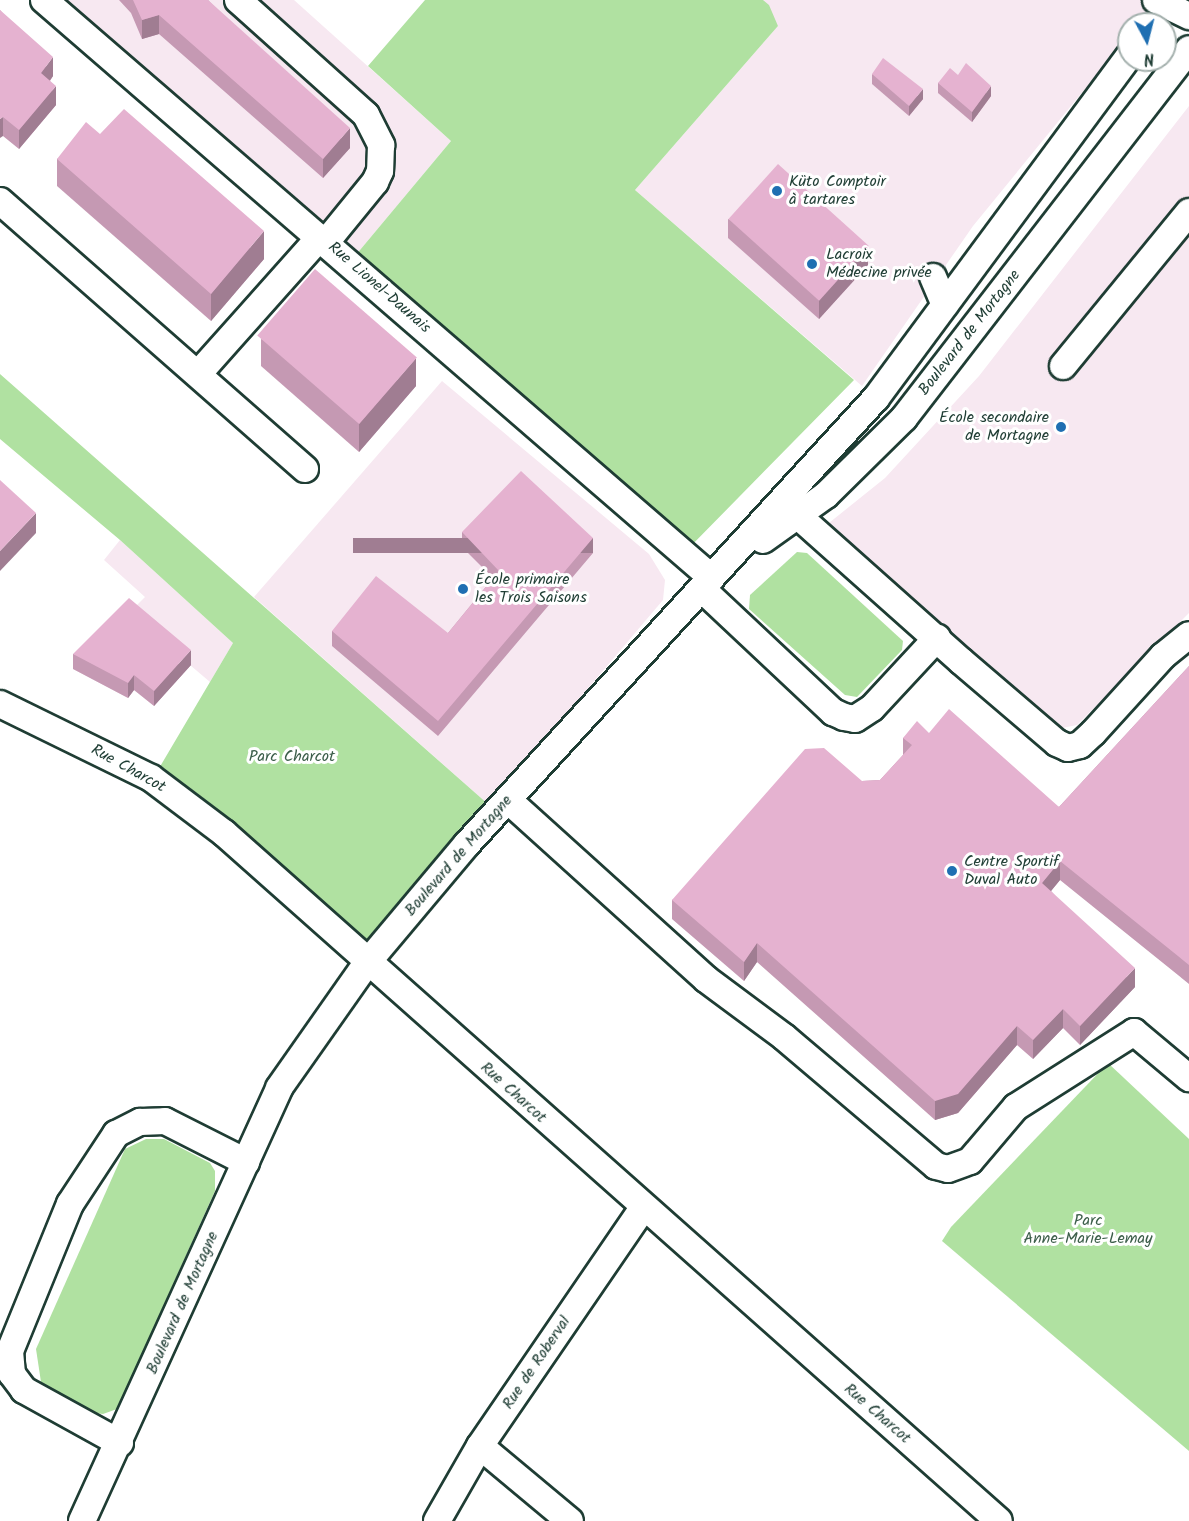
<!DOCTYPE html>
<meta charset="utf-8">
<style>
body{margin:0}
#map{position:relative;width:1189px;height:1521px;overflow:hidden;background:#fff;font-family:Kalam,sans-serif}
div>[style]{position:absolute}
.built>*{inset:0;background:#f7e8f1}
.green>*{inset:0;background:#b0e1a1}
.roads{filter:drop-shadow(2px 0 #1f3d34) drop-shadow(-2px 0 #1f3d34) drop-shadow(0 2px #1f3d34) drop-shadow(0 -2px #1f3d34)}
.minor>*{height:26px;margin:-13px;padding:0 13px;transform-origin:13px;border-radius:13px;background:#fff}
.wall>*{inset:0;background:#c599b3}
.shaded-wall>*{inset:0;background:#a07d92;transform-origin:0 0}
.building>*{inset:0;background:#e5b2d0;transform-origin:0 0}
.dots>*{width:16px;height:16px;translate:-50% -50%;box-sizing:border-box;border:3px solid #fff;border-radius:50%}
span{translate:-50% -50%;white-space:nowrap;text-align:center;line-height:1.15;-webkit-text-stroke:6px #fff;paint-order:stroke}
.poi-label{font-size:16px;color:#1f3d34}
.left{translate:0 -50%;text-align:left}
.right{translate:-100% -50%;text-align:right}
.street-label{font-size:16px;color:#1f3d34}
.park-label{font-size:16px;color:#3c5e4a}
.north{position:absolute;left:1117px;top:12px;width:60px;height:60px;box-sizing:border-box;background:#fff;border:2px solid #a5b1ae;border-radius:50%;rotate:173deg;font-size:16px;font-weight:700;line-height:24px;text-align:center;color:#1f3d34}
.north::after{content:'';display:block;margin:auto;width:21px;height:27px;background:#1f6fb2;clip-path:polygon(50% 0,100% 100%,50% 72%,0 100%)}
</style>
<div id="map">
<div class="built">
<i style="clip-path:polygon(44px 0,294px 0,451px 141px,350px 262px)"></i>
<i style="clip-path:polygon(763px 0,1155px 0,1138px 24px,1129px 24px,1129px 35px,973px 226px,862px 386px,635px 190px,778px 26px)"></i>
<i style="clip-path:polygon(1189px 106px,1189px 613px,1077px 725px,1057px 729px,804px 543px,885px 478px,979px 376px)"></i>
<i style="clip-path:polygon(442px 381px,649px 554px,665px 580px,663px 600px,489px 805px,254px 597px)"></i>
<i style="clip-path:polygon(120px 540px,233px 643px,210px 682px,190px 665px,154px 706px,134px 690px,128px 698px,73px 669px,145px 597px,104px 560px)"></i>
</div>
<div class="green">
<i style="clip-path:polygon(425px 0,763px 0,769px 5px,778px 26px,635px 190px,854px 380px,684px 553px,350px 262px,451px 141px,368px 66px)"></i>
<i style="clip-path:polygon(0 374px,489px 805px,370px 942px,158px 770px,233px 643px,120px 540px,0 439px)"></i>
<i style="clip-path:polygon(797px 552px,807px 553px,903px 641px,902px 650px,857px 697px,845px 695px,749px 609px,750px 595px)"></i>
<i style="clip-path:polygon(1108px 1063px,1189px 1139px,1189px 1451px,942px 1241px,951px 1227px)"></i>
<i style="clip-path:polygon(146px 1139px,164px 1139px,210px 1163px,215px 1171px,215px 1191px,117px 1409px,103px 1414px,87px 1412px,41px 1382px,36px 1349px,125px 1149px)"></i>
</div>
<div class="roads">
<div class="minor">
<i style="left:44px;top:0;width:883px;rotate:40.87deg"></i>
<i style="left:238px;top:0;width:172px;rotate:41.9deg"></i>
<i style="left:366px;top:115px;width:34px;rotate:63deg"></i>
<i style="left:381px;top:145px;width:26px;rotate:92deg"></i>
<i style="left:380px;top:171px;width:12px;rotate:114deg"></i>
<i style="left:375px;top:182px;width:77px;rotate:129.2deg"></i>
<i style="left:1156px;top:0;width:37px;rotate:26deg"></i>
<i style="left:0;top:201px;width:406px;rotate:41.3deg"></i>
<i style="left:933px;top:277px;width:30px;rotate:67deg"></i>
<i style="left:1063px;top:366px;width:199px;rotate:-50.7deg"></i>
<i style="left:198px;top:374px;width:183px;rotate:-48.3deg"></i>
<i style="left:796px;top:514px;width:221px;rotate:41.7deg"></i>
<i style="left:961px;top:661px;width:126px;rotate:40.5deg"></i>
<i style="left:1057px;top:743px;width:12px;rotate:24deg"></i>
<i style="left:1068px;top:748px;width:12px;rotate:-14deg"></i>
<i style="left:1080px;top:745px;width:18px;rotate:-43deg"></i>
<i style="left:1093px;top:733px;width:104px;rotate:-47.7deg"></i>
<i style="left:1163px;top:656px;width:33px;rotate:-39deg"></i>
<i style="left:763px;top:540px;width:77px;rotate:-35.5deg"></i>
<i style="left:826px;top:495px;width:110px;rotate:-44.6deg"></i>
<i style="left:904px;top:418px;width:466px;rotate:-52.3deg"></i>
<i style="left:702px;top:589px;width:180px;rotate:43.2deg"></i>
<i style="left:833px;top:712px;width:12px;rotate:24deg"></i>
<i style="left:844px;top:717px;width:11px;rotate:10deg"></i>
<i style="left:855px;top:719px;width:20px;rotate:-33deg"></i>
<i style="left:872px;top:708px;width:96px;rotate:-47.1deg"></i>
<i style="left:0;top:704px;width:168px;rotate:26.1deg"></i>
<i style="left:151px;top:778px;width:91px;rotate:37deg"></i>
<i style="left:224px;top:833px;width:1036px;rotate:41.6deg"></i>
<i style="left:508px;top:800px;width:267px;rotate:42.1deg"></i>
<i style="left:706px;top:979px;width:97px;rotate:36.6deg"></i>
<i style="left:784px;top:1037px;width:199px;rotate:40.3deg"></i>
<i style="left:936px;top:1166px;width:12px;rotate:14deg"></i>
<i style="left:948px;top:1169px;width:23px;rotate:-20deg"></i>
<i style="left:970px;top:1161px;width:71px;rotate:-49.6deg"></i>
<i style="left:1016px;top:1107px;width:140px;rotate:-32.4deg"></i>
<i style="left:1134px;top:1032px;width:72px;rotate:39.9deg"></i>
<i style="left:120px;top:1443px;width:110px;rotate:-151.1deg"></i>
<i style="left:24px;top:1390px;width:20px;rotate:-127deg"></i>
<i style="left:12px;top:1374px;width:23px;rotate:-95deg"></i>
<i style="left:10px;top:1351px;width:159px;rotate:-67.8deg"></i>
<i style="left:70px;top:1204px;width:84px;rotate:-56.7deg"></i>
<i style="left:116px;top:1134px;width:27px;rotate:-27deg"></i>
<i style="left:140px;top:1122px;width:25px;rotate:-2deg"></i>
<i style="left:165px;top:1121px;width:91px;rotate:26.8deg"></i>
<i style="left:480px;top:1446px;width:117px;rotate:39.8deg"></i>
<i style="left:82px;top:1521px;width:476px;rotate:-65.5deg"></i>
<i style="left:279px;top:1088px;width:153px;rotate:-54.9deg"></i>
<i style="left:367px;top:963px;width:155px;rotate:-50deg"></i>
<i style="left:467px;top:844px;width:605px;rotate:-47.48deg"></i>
<i style="left:876px;top:398px;width:425px;rotate:-53.5deg"></i>
<i style="left:437px;top:1521px;width:86px;rotate:-60.2deg"></i>
<i style="left:480px;top:1446px;width:288px;rotate:-55.6deg"></i>
</div>
</div>
<div class="wall">
<i style="clip-path:polygon(119px 0,208px 0,350px 148px,323px 178px,159px 34px,142px 39px,131px 13px)"></i>
<i style="clip-path:polygon(0 10px,53px 76px,50px 81px,56px 105px,19px 149px,3px 136px)"></i>
<i style="clip-path:polygon(872px 74px,923px 99px,909px 116px,872px 84px)"></i>
<i style="clip-path:polygon(958px 75px,991px 96px,972px 122px,938px 93px,938px 83px)"></i>
<i style="clip-path:polygon(100px 134px,264px 259px,211px 321px,57px 186px,57px 159px)"></i>
<i style="clip-path:polygon(728px 219px,868px 265px,819px 319px,728px 238px)"></i>
<i style="clip-path:polygon(261px 339px,416px 386px,359px 452px,261px 366px)"></i>
<i style="clip-path:polygon(462px 532px,593px 553px,438px 736px,332px 646px,332px 631px,448px 633px,493px 578px,462px 547px)"></i>
<i style="clip-path:polygon(73px 654px,191px 665px,154px 706px,134px 690px,128px 698px,73px 669px)"></i>
<i style="clip-path:polygon(1189px 666px,1189px 984px,1060px 880px,1051px 891px,1135px 987px,1080px 1045px,1063px 1028px,1033px 1059px,1017px 1045px,958px 1113px,935px 1120px,757px 962px,744px 981px,672px 919px,672px 900px,862px 781px,880px 780px,903px 755px,903px 738px,929px 733px,1059px 807px)"></i>
</div>
<div class="shaded-wall">
<i style="clip-path:polygon(159px 15px,159px 34px,142px 39px,142px 20px)"></i>
<i style="clip-path:polygon(53px 57px,53px 76px,41px 92px,41px 73px)"></i>
<i style="clip-path:polygon(56px 86px,56px 105px,19px 149px,19px 130px)"></i>
<i style="clip-path:polygon(991px 86px,991px 96px,972px 122px,972px 112px)"></i>
<i style="clip-path:polygon(923px 89px,923px 99px,909px 116px,909px 106px)"></i>
<i style="clip-path:polygon(3px 117px,3px 136px,0 138px,0 119px)"></i>
<i style="clip-path:polygon(350px 128px,350px 148px,323px 178px,323px 159px)"></i>
<i style="clip-path:polygon(264px 231px,264px 259px,211px 321px,211px 294px)"></i>
<i style="clip-path:polygon(868px 246px,868px 265px,819px 319px,819px 300px)"></i>
<i style="clip-path:polygon(416px 358px,416px 386px,359px 452px,359px 424px)"></i>
<i style="clip-path:polygon(36px 513px,36px 533px,0 571px,0 551px)"></i>
<i style="left:593px;top:538px;width:15px;height:240px;rotate:90deg"></i>
<i style="clip-path:polygon(191px 650px,191px 665px,154px 706px,154px 691px)"></i>
<i style="clip-path:polygon(134px 675px,134px 690px,128px 698px,128px 683px)"></i>
<i style="clip-path:polygon(1060px 861px,1060px 880px,1042px 902px,1042px 883px)"></i>
<i style="clip-path:polygon(757px 943px,757px 962px,744px 981px,744px 962px)"></i>
<i style="clip-path:polygon(1135px 968px,1135px 987px,1080px 1045px,1080px 1026px)"></i>
<i style="clip-path:polygon(1063px 1009px,1063px 1028px,1033px 1059px,1033px 1040px)"></i>
<i style="clip-path:polygon(1017px 1026px,1017px 1045px,958px 1113px,935px 1120px,935px 1101px)"></i>
</div>
<div class="building">
<i style="clip-path:polygon(133px 0,208px 0,350px 128px,323px 159px,159px 15px,142px 20px)"></i>
<i style="clip-path:polygon(0 10px,53px 57px,41px 73px,56px 86px,19px 130px,3px 117px,0 119px)"></i>
<i style="clip-path:polygon(883px 58px,923px 89px,909px 106px,872px 74px)"></i>
<i style="clip-path:polygon(966px 63px,991px 86px,972px 112px,938px 83px,950px 68px,958px 75px)"></i>
<i style="clip-path:polygon(124px 109px,264px 231px,211px 294px,57px 159px,86px 122px,100px 134px)"></i>
<i style="left:778px;top:164px;width:122px;height:74px;rotate:42deg"></i>
<i style="left:315px;top:269px;width:135px;height:88px;rotate:41deg"></i>
<i style="clip-path:polygon(521px 471px,593px 538px,438px 721px,332px 631px,376px 576px,448px 633px,499px 571px,462px 532px)"></i>
<i style="clip-path:polygon(0 480px,36px 513px,0 551px)"></i>
<i style="clip-path:polygon(129px 598px,191px 650px,154px 691px,134px 675px,128px 683px,73px 654px)"></i>
<i style="clip-path:polygon(1189px 666px,1189px 965px,1060px 861px,1042px 883px,1135px 968px,1080px 1026px,1063px 1009px,1033px 1040px,1017px 1026px,958px 1094px,935px 1101px,757px 943px,744px 962px,672px 900px,805px 749px,824px 748px,862px 781px,880px 780px,912px 745px,903px 738px,917px 721px,929px 733px,949px 709px,1059px 807px)"></i>
</div>
<div class="dots">
<i style="left:777px;top:191px;background:#1f6fb2"></i>
<i style="left:812px;top:264px;background:#1f6fb2"></i>
<i style="left:1061px;top:427px;background:#1f6fb2"></i>
<i style="left:463px;top:589px;background:#1f6fb2"></i>
<i style="left:952px;top:871px;background:#1f6fb2"></i>
</div>
<div class="poi-label">
<span class="left" style="left:789px;top:191px">Küto Comptoir<br>à tartares</span>
<span class="left" style="left:826px;top:264px">Lacroix<br>Médecine privée</span>
<span class="right" style="left:1049px;top:427px">École secondaire<br>de Mortagne</span>
<span class="left" style="left:475px;top:589px">École primaire<br>les Trois Saisons</span>
<span class="left" style="left:964px;top:871px">Centre Sportif<br>Duval Auto</span>
</div>
<div class="street-label">
<span style="left:379px;top:288px;rotate:41deg">Rue Lionel-Daunais</span>
<span style="left:970px;top:333px;rotate:-52deg">Boulevard de Mortagne</span>
<span style="left:128px;top:769px;rotate:29deg">Rue Charcot</span>
<span style="left:459px;top:856px;rotate:-49deg">Boulevard de Mortagne</span>
<span style="left:513px;top:1093px;rotate:42deg">Rue Charcot</span>
<span style="left:183px;top:1303px;rotate:-66deg">Boulevard de Mortagne</span>
<span style="left:537px;top:1363px;rotate:-56deg">Rue de Roberval</span>
<span style="left:877px;top:1414px;rotate:41deg">Rue Charcot</span>
</div>
<div class="park-label">
<span style="left:292px;top:757px">Parc Charcot</span>
<span style="left:1088px;top:1230px">Parc<br>Anne-Marie-Lemay</span>
</div>
<div class="north">N</div>
</div>
